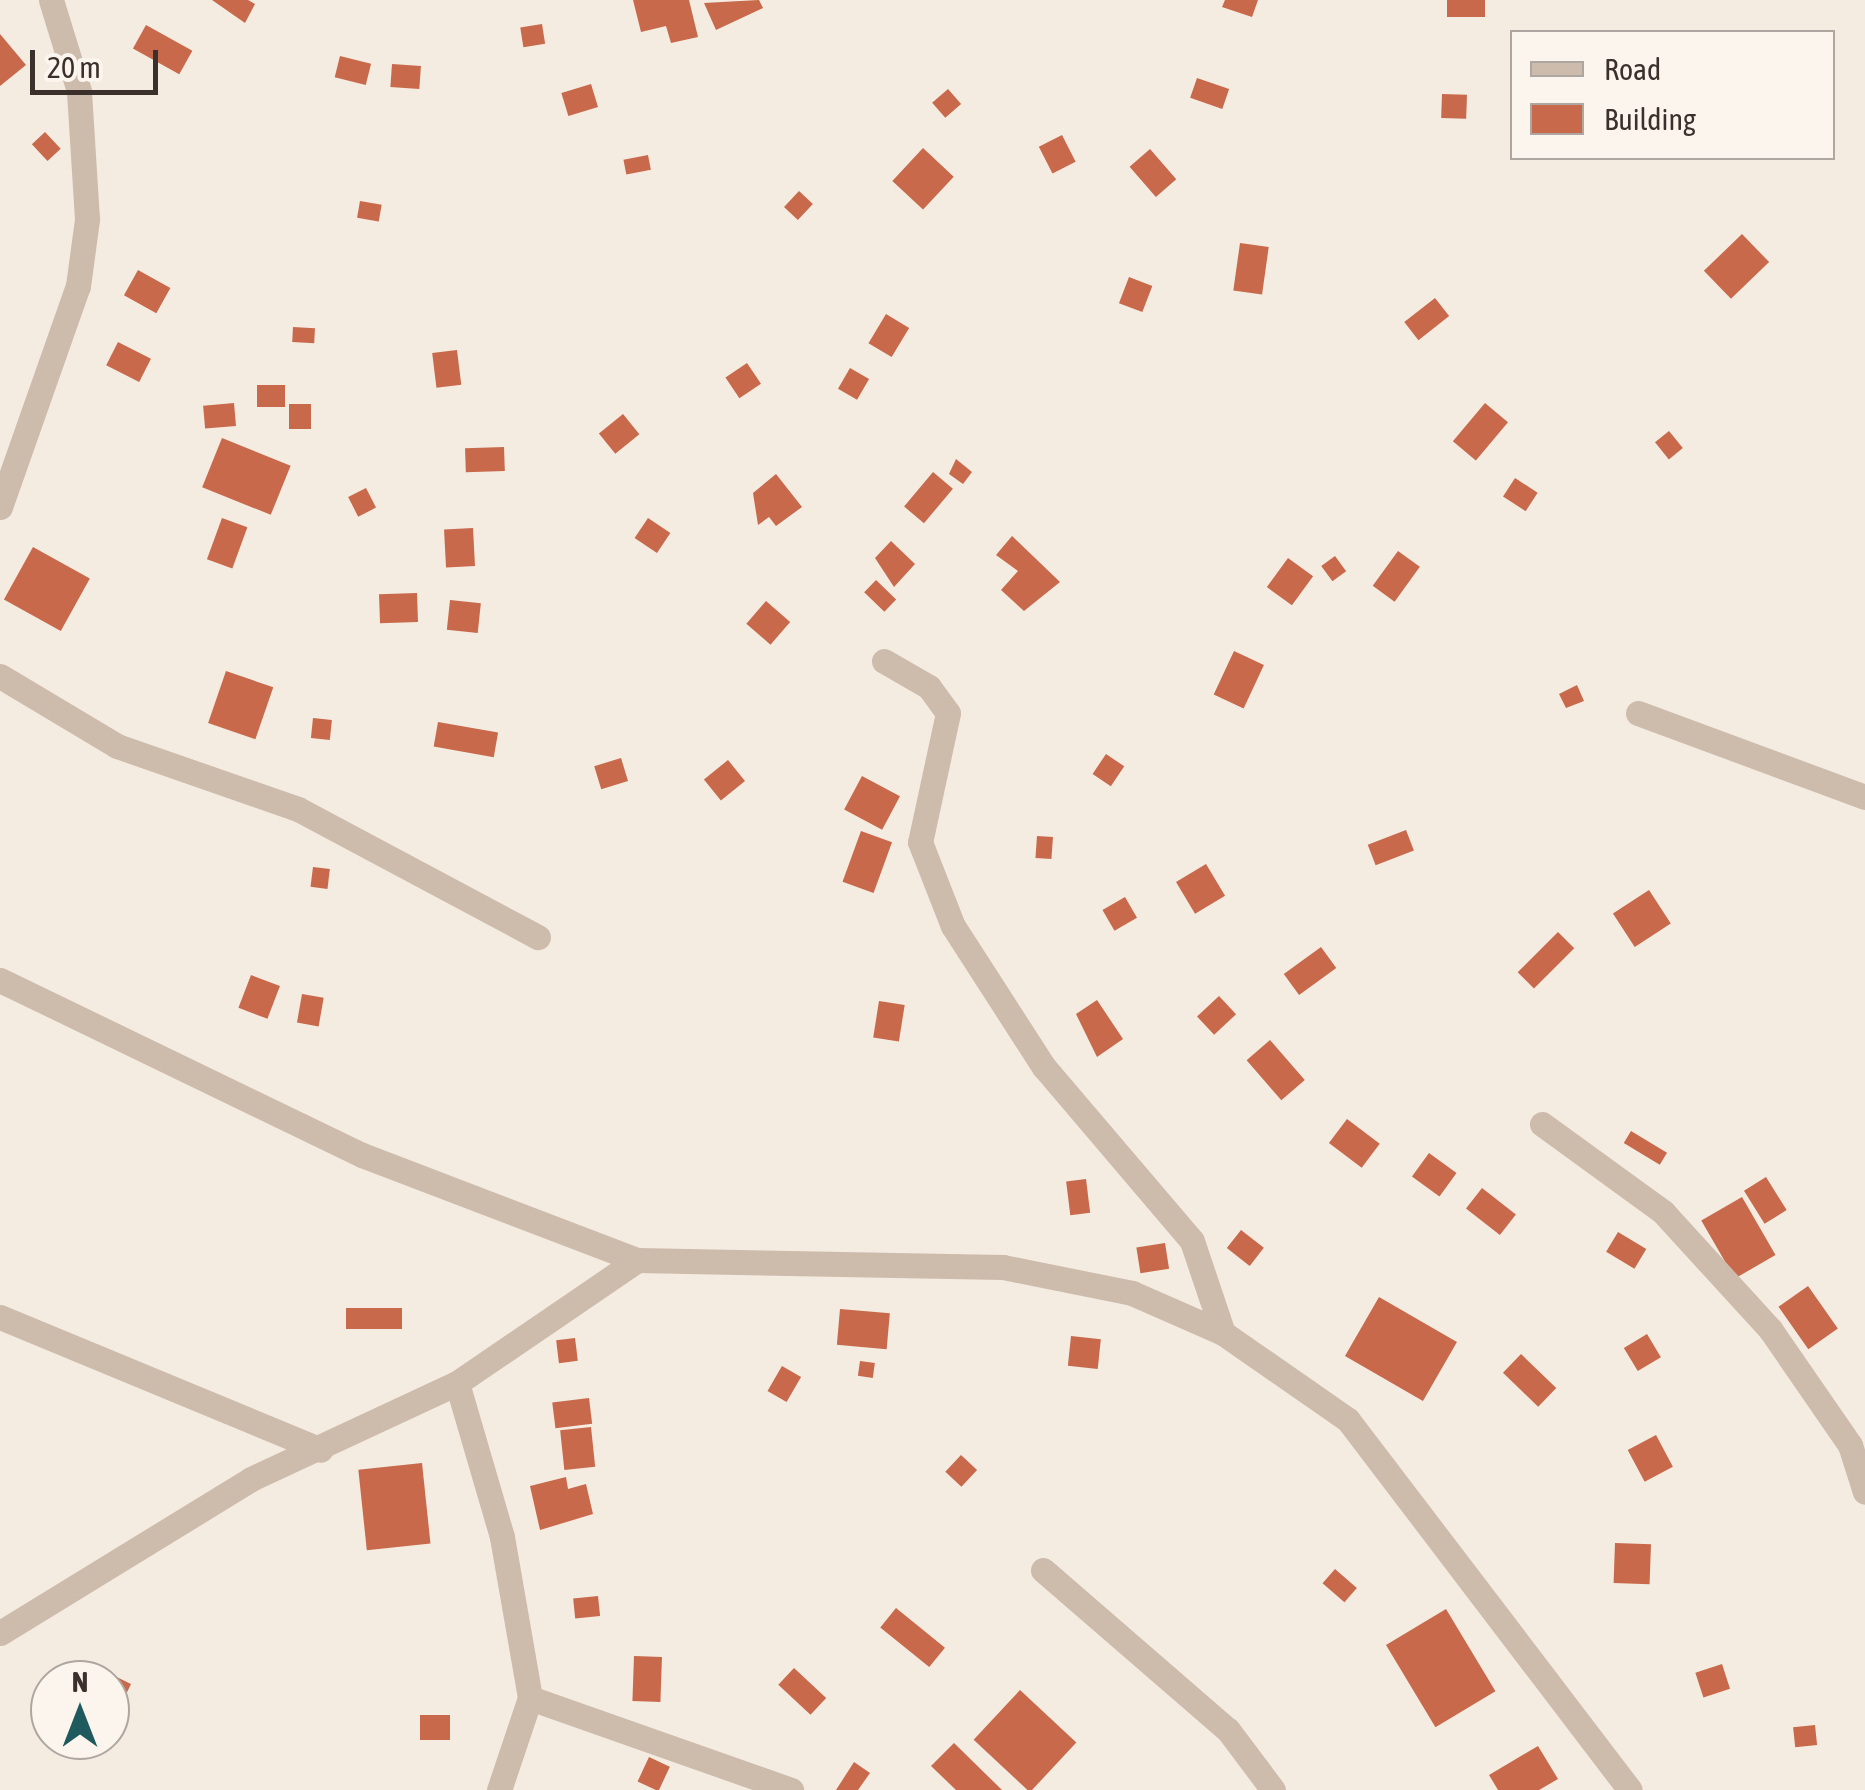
<!DOCTYPE html>
<style>
body{margin:0}
#map{position:relative;width:1865px;height:1790px;overflow:hidden;background:#f4ebe1;font-family:"Asap Condensed",sans-serif}
div>[style]{position:absolute}
.building>*{inset:0;background:#c8694b;transform-origin:0 0}
.street>*{height:25px;margin:-12.5px;padding:0 12.5px;transform-origin:12.5px;border-radius:12.5px;background:#cdbbac}
span{translate:-50% -50%;white-space:nowrap;text-align:center;line-height:1.15;-webkit-text-stroke:8px #fbf5ee;paint-order:stroke}
.legend{position:absolute;left:1510px;top:30px;width:325px;height:130px;box-sizing:border-box;background:#fbf5ee;border:2px solid #aea6a0;margin:0;padding:12px 18px;list-style:none;font-size:30px;color:#3b302b}
.legend li{display:flex;align-items:center;gap:20px;height:50px}
.legend b{width:50px;border:2px solid #aea6a0}
.north{position:absolute;left:30px;top:1660px;width:100px;height:100px;box-sizing:border-box;background:#fbf5ee;border:2px solid #aea6a0;border-radius:50%;rotate:0deg;font-size:28px;font-weight:700;line-height:40px;text-align:center;color:#3b302b}
.north::after{content:'';display:block;margin:auto;width:35px;height:45px;background:#1f5a5e;clip-path:polygon(50% 0,100% 100%,50% 72%,0 100%)}
.scale{position:absolute;left:30px;top:50px;width:128px;height:45px;box-sizing:border-box;border:5px solid #3b302b;border-top:0;padding-left:12px;font-size:30px;line-height:35px;white-space:nowrap;color:#3b302b;-webkit-text-stroke:8px #fbf5ee;paint-order:stroke}
</style>
<div id="map">
<div class="building">
<i style="clip-path:polygon(212px 0,248px 0,255px 4px,245px 23px)"></i>
<i style="clip-path:polygon(633px 0,689px 0,698px 37px,671px 43px,666px 26px,641px 32px)"></i>
<i style="clip-path:polygon(759px 0,763px 8px,716px 30px,704px 3px)"></i>
<i style="clip-path:polygon(1225px 0,1258px 0,1252px 17px,1222px 7px)"></i>
<i style="left:1447px;top:0;width:38px;height:17px"></i>
<i style="left:542px;top:24px;width:20px;height:22px;rotate:81deg"></i>
<i style="left:146px;top:25px;width:53px;height:27px;rotate:29deg"></i>
<i style="clip-path:polygon(0 34px,26px 65px,0 86px)"></i>
<i style="left:340px;top:56px;width:32px;height:22px;rotate:14deg"></i>
<i style="left:392px;top:64px;width:29px;height:23px;rotate:4deg"></i>
<i style="left:1197px;top:78px;width:34px;height:21px;rotate:19deg"></i>
<i style="left:591px;top:84px;width:24px;height:31px;rotate:73deg"></i>
<i style="left:948px;top:89px;width:20px;height:21px;rotate:49deg"></i>
<i style="left:1442px;top:94px;width:25px;height:24px;rotate:2deg"></i>
<i style="left:45px;top:132px;width:23px;height:18px;rotate:47deg"></i>
<i style="left:1062px;top:135px;width:30px;height:26px;rotate:63deg"></i>
<i style="left:923px;top:148px;width:42px;height:45px;rotate:43deg"></i>
<i style="left:1150px;top:149px;width:40px;height:27px;rotate:49deg"></i>
<i style="left:648px;top:155px;width:15px;height:25px;rotate:79deg"></i>
<i style="left:799px;top:191px;width:19px;height:22px;rotate:43deg"></i>
<i style="left:360px;top:201px;width:22px;height:17px;rotate:10deg"></i>
<i style="left:1742px;top:234px;width:39px;height:53px;rotate:46deg"></i>
<i style="left:1240px;top:243px;width:29px;height:48px;rotate:8deg"></i>
<i style="left:138px;top:270px;width:37px;height:29px;rotate:29deg"></i>
<i style="left:1129px;top:277px;width:25px;height:28px;rotate:21deg"></i>
<i style="left:1435px;top:298px;width:23px;height:39px;rotate:52deg"></i>
<i style="left:886px;top:314px;width:27px;height:34px;rotate:31deg"></i>
<i style="left:293px;top:327px;width:22px;height:15px;rotate:3deg"></i>
<i style="left:118px;top:342px;width:37px;height:26px;rotate:27deg"></i>
<i style="left:457px;top:350px;width:35px;height:25px;rotate:83deg"></i>
<i style="left:747px;top:363px;width:25px;height:26px;rotate:56deg"></i>
<i style="left:850px;top:368px;width:22px;height:24px;rotate:30deg"></i>
<i style="left:257px;top:385px;width:28px;height:22px"></i>
<i style="left:234px;top:403px;width:23px;height:31px;rotate:85deg"></i>
<i style="left:1485px;top:403px;width:30px;height:50px;rotate:40deg"></i>
<i style="left:289px;top:404px;width:22px;height:25px"></i>
<i style="left:623px;top:414px;width:26px;height:31px;rotate:51deg"></i>
<i style="left:1669px;top:431px;width:22px;height:18px;rotate:51deg"></i>
<i style="left:222px;top:438px;width:74px;height:53px;rotate:22deg"></i>
<i style="left:504px;top:447px;width:24px;height:39px;rotate:88deg"></i>
<i style="clip-path:polygon(956px 459px,972px 472px,963px 484px,949px 474px)"></i>
<i style="left:933px;top:472px;width:26px;height:45px;rotate:40deg"></i>
<i style="clip-path:polygon(776px 474px,802px 507px,776px 526px,769px 517px,758px 525px,753px 493px)"></i>
<i style="left:1515px;top:478px;width:27px;height:22px;rotate:33deg"></i>
<i style="left:366px;top:488px;width:22px;height:20px;rotate:63deg"></i>
<i style="left:222px;top:518px;width:27px;height:44px;rotate:20deg"></i>
<i style="left:648px;top:518px;width:27px;height:24px;rotate:34deg"></i>
<i style="left:473px;top:528px;width:38px;height:29px;rotate:87deg"></i>
<i style="clip-path:polygon(1012px 536px,1060px 582px,1024px 611px,1001px 590px,1018px 571px,996px 555px)"></i>
<i style="clip-path:polygon(891px 541px,915px 564px,894px 587px,875px 558px)"></i>
<i style="left:33px;top:547px;width:65px;height:60px;rotate:29deg"></i>
<i style="left:1398px;top:551px;width:27px;height:43px;rotate:36deg"></i>
<i style="left:1335px;top:556px;width:19px;height:17px;rotate:54deg"></i>
<i style="left:1288px;top:558px;width:31px;height:36px;rotate:36deg"></i>
<i style="left:876px;top:580px;width:28px;height:17px;rotate:44deg"></i>
<i style="left:417px;top:593px;width:29px;height:38px;rotate:88deg"></i>
<i style="left:450px;top:600px;width:31px;height:30px;rotate:6deg"></i>
<i style="left:766px;top:601px;width:32px;height:30px;rotate:41deg"></i>
<i style="left:1234px;top:651px;width:33px;height:48px;rotate:25deg"></i>
<i style="left:226px;top:671px;width:50px;height:55px;rotate:19deg"></i>
<i style="clip-path:polygon(1577px 685px,1584px 701px,1566px 708px,1559px 694px)"></i>
<i style="left:313px;top:718px;width:19px;height:20px;rotate:6deg"></i>
<i style="left:438px;top:722px;width:61px;height:25px;rotate:10deg"></i>
<i style="left:1106px;top:754px;width:22px;height:24px;rotate:34deg"></i>
<i style="left:621px;top:758px;width:24px;height:28px;rotate:73deg"></i>
<i style="left:728px;top:760px;width:27px;height:31px;rotate:51deg"></i>
<i style="left:862px;top:776px;width:43px;height:38px;rotate:28deg"></i>
<i style="left:1406px;top:830px;width:22px;height:41px;rotate:69deg"></i>
<i style="left:861px;top:831px;width:33px;height:54px;rotate:20deg"></i>
<i style="left:1037px;top:836px;width:16px;height:22px;rotate:4deg"></i>
<i style="left:1206px;top:864px;width:37px;height:35px;rotate:59deg"></i>
<i style="left:313px;top:867px;width:17px;height:20px;rotate:7deg"></i>
<i style="left:1649px;top:890px;width:40px;height:43px;rotate:57deg"></i>
<i style="left:1125px;top:897px;width:24px;height:26px;rotate:60deg"></i>
<i style="left:1558px;top:932px;width:23px;height:57px;rotate:45deg"></i>
<i style="left:1321px;top:947px;width:26px;height:46px;rotate:54deg"></i>
<i style="left:251px;top:975px;width:31px;height:35px;rotate:21deg"></i>
<i style="left:302px;top:994px;width:22px;height:29px;rotate:10deg"></i>
<i style="left:1219px;top:996px;width:25px;height:30px;rotate:47deg"></i>
<i style="clip-path:polygon(1097px 1000px,1123px 1039px,1097px 1057px,1076px 1014px)"></i>
<i style="left:879px;top:1001px;width:26px;height:37px;rotate:9deg"></i>
<i style="left:1270px;top:1040px;width:53px;height:31px;rotate:49deg"></i>
<i style="left:1347px;top:1119px;width:41px;height:30px;rotate:37deg"></i>
<i style="left:1631px;top:1131px;width:42px;height:14px;rotate:31deg"></i>
<i style="left:1429px;top:1153px;width:34px;height:29px;rotate:36deg"></i>
<i style="left:1766px;top:1177px;width:39px;height:26px;rotate:58deg"></i>
<i style="left:1086px;top:1179px;width:34px;height:20px;rotate:83deg"></i>
<i style="left:1482px;top:1188px;width:43px;height:26px;rotate:38deg"></i>
<i style="left:1742px;top:1197px;width:67px;height:47px;rotate:60deg"></i>
<i style="left:1241px;top:1230px;width:29px;height:23px;rotate:38deg"></i>
<i style="left:1618px;top:1232px;width:33px;height:23px;rotate:31deg"></i>
<i style="left:1165px;top:1243px;width:26px;height:29px;rotate:81deg"></i>
<i style="left:1808px;top:1286px;width:52px;height:36px;rotate:55deg"></i>
<i style="left:1379px;top:1297px;width:90px;height:68px;rotate:30deg"></i>
<i style="left:402px;top:1308px;width:21px;height:56px;rotate:90deg"></i>
<i style="left:840px;top:1309px;width:50px;height:36px;rotate:5deg"></i>
<i style="left:1647px;top:1334px;width:27px;height:27px;rotate:59deg"></i>
<i style="left:1071px;top:1336px;width:30px;height:30px;rotate:6deg"></i>
<i style="left:575px;top:1338px;width:23px;height:19px;rotate:83deg"></i>
<i style="left:1521px;top:1354px;width:49px;height:26px;rotate:44deg"></i>
<i style="left:860px;top:1361px;width:15px;height:15px;rotate:8deg"></i>
<i style="left:782px;top:1366px;width:22px;height:29px;rotate:30deg"></i>
<i style="left:589px;top:1398px;width:26px;height:37px;rotate:83deg"></i>
<i style="left:591px;top:1427px;width:40px;height:31px;rotate:84deg"></i>
<i style="left:1656px;top:1435px;width:36px;height:32px;rotate:62deg"></i>
<i style="left:961px;top:1455px;width:22px;height:23px;rotate:43deg"></i>
<i style="left:422px;top:1463px;width:81px;height:64px;rotate:84deg"></i>
<i style="clip-path:polygon(566px 1477px,568px 1489px,586px 1484px,593px 1514px,540px 1530px,530px 1486px)"></i>
<i style="left:1615px;top:1543px;width:36px;height:40px;rotate:2deg"></i>
<i style="left:1335px;top:1569px;width:29px;height:19px;rotate:41deg"></i>
<i style="left:598px;top:1596px;width:20px;height:25px;rotate:84deg"></i>
<i style="left:896px;top:1608px;width:63px;height:25px;rotate:39deg"></i>
<i style="left:1446px;top:1609px;width:96px;height:70px;rotate:59deg"></i>
<i style="left:634px;top:1656px;width:28px;height:45px;rotate:2deg"></i>
<i style="clip-path:polygon(84px 1661px,131px 1684px,110px 1727px,110px 1680px,75px 1680px)"></i>
<i style="left:1722px;top:1664px;width:26px;height:28px;rotate:72deg"></i>
<i style="left:794px;top:1668px;width:44px;height:23px;rotate:43deg"></i>
<i style="left:1020px;top:1690px;width:77px;height:68px;rotate:43deg"></i>
<i style="left:420px;top:1715px;width:30px;height:25px"></i>
<i style="left:1815px;top:1725px;width:20px;height:22px;rotate:84deg"></i>
<i style="clip-path:polygon(954px 1743px,1002px 1790px,956px 1790px,931px 1766px)"></i>
<i style="clip-path:polygon(1538px 1746px,1558px 1779px,1539px 1790px,1498px 1790px,1489px 1775px)"></i>
<i style="left:649px;top:1757px;width:23px;height:27px;rotate:25deg"></i>
<i style="clip-path:polygon(854px 1762px,870px 1773px,858px 1790px,836px 1790px)"></i>
</div>
<div class="street">
<i style="left:0;top:507px;width:234px;rotate:-70.6deg"></i>
<i style="left:78px;top:286px;width:68px;rotate:-82.3deg"></i>
<i style="left:87px;top:219px;width:128px;rotate:-93.6deg"></i>
<i style="left:79px;top:91px;width:95px;rotate:-107.1deg"></i>
<i style="left:884px;top:661px;width:52px;rotate:30deg"></i>
<i style="left:929px;top:687px;width:32px;rotate:54deg"></i>
<i style="left:948px;top:713px;width:132px;rotate:102.2deg"></i>
<i style="left:920px;top:842px;width:90px;rotate:68.6deg"></i>
<i style="left:953px;top:926px;width:168px;rotate:57.2deg"></i>
<i style="left:1044px;top:1067px;width:228px;rotate:49.6deg"></i>
<i style="left:1192px;top:1241px;width:97px;rotate:71.4deg"></i>
<i style="left:0;top:676px;width:136px;rotate:30.9deg"></i>
<i style="left:117px;top:746px;width:192px;rotate:19.2deg"></i>
<i style="left:298px;top:809px;width:272px;rotate:28.1deg"></i>
<i style="left:1638px;top:713px;width:242px;rotate:20.3deg"></i>
<i style="left:0;top:980px;width:402px;rotate:25.8deg"></i>
<i style="left:362px;top:1155px;width:294px;rotate:20.9deg"></i>
<i style="left:637px;top:1260px;width:366px;rotate:1.1deg"></i>
<i style="left:1003px;top:1267px;width:132px;rotate:11.4deg"></i>
<i style="left:1132px;top:1293px;width:99px;rotate:23.7deg"></i>
<i style="left:1223px;top:1333px;width:152px;rotate:34.8deg"></i>
<i style="left:1348px;top:1420px;width:465px;rotate:52.7deg"></i>
<i style="left:1542px;top:1124px;width:150px;rotate:36deg"></i>
<i style="left:1663px;top:1212px;width:159px;rotate:47.6deg"></i>
<i style="left:1770px;top:1329px;width:141px;rotate:55.4deg"></i>
<i style="left:1850px;top:1445px;width:49px;rotate:72.3deg"></i>
<i style="left:0;top:1317px;width:347px;rotate:22.5deg"></i>
<i style="left:457px;top:1383px;width:160px;rotate:73.7deg"></i>
<i style="left:502px;top:1537px;width:163px;rotate:80.1deg"></i>
<i style="left:530px;top:1698px;width:277px;rotate:19.4deg"></i>
<i style="left:1043px;top:1570px;width:245px;rotate:40.9deg"></i>
<i style="left:1228px;top:1730px;width:75px;rotate:53.1deg"></i>
<i style="left:0;top:1633px;width:294px;rotate:-31.5deg"></i>
<i style="left:251px;top:1479px;width:227px;rotate:-25deg"></i>
<i style="left:457px;top:1383px;width:218px;rotate:-34.3deg"></i>
<i style="left:499px;top:1790px;width:97px;rotate:-71.4deg"></i>
</div>
<ul class="legend">
<li><b style="height:12px;background:#cdbbac"></b>Road</li>
<li><b style="height:28px;background:#c8694b"></b>Building</li>
</ul>
<div class="north">N</div>
<div class="scale">20 m</div>
</div>
